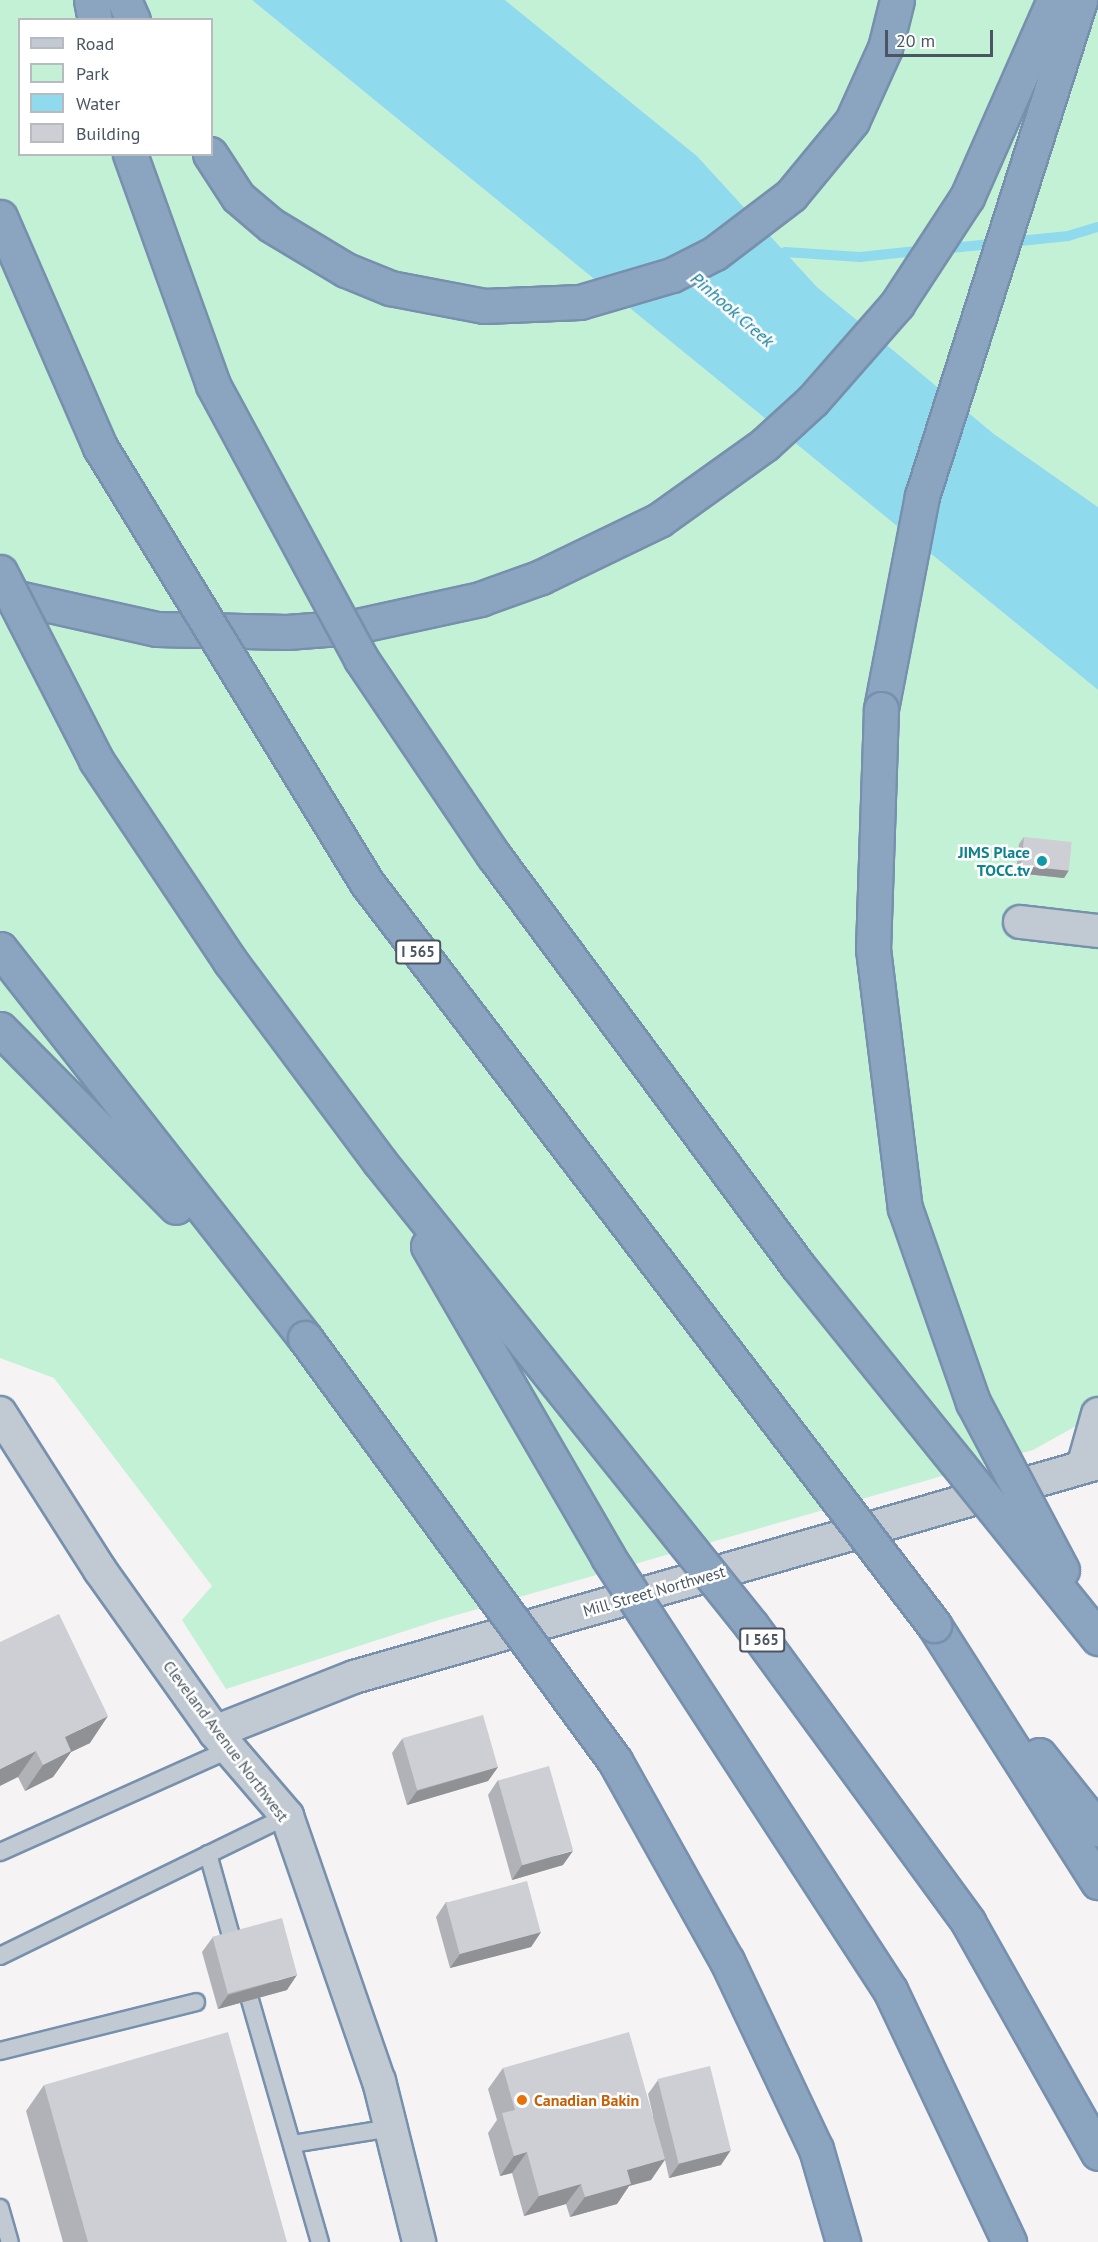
<!DOCTYPE html>
<style>
body{margin:0}
#map{position:relative;width:1098px;height:2242px;overflow:hidden;background:#f5f3f3;font-family:"PT Sans",sans-serif}
div>[style]{position:absolute}
.green>*{inset:0;background:#c3f1d5}
.water>*{inset:0;background:#90daee}
.stream>*{height:10px;margin:-5px;padding:0 5px;transform-origin:5px;border-radius:5px;background:#90daee}
.roads{filter:drop-shadow(2px 0 #7690ad) drop-shadow(-2px 0 #7690ad) drop-shadow(0 2px #7690ad) drop-shadow(0 -2px #7690ad)}
.service>*{height:16px;margin:-8px;padding:0 8px;transform-origin:8px;border-radius:8px;background:#c1cad2}
.minor>*{height:32px;margin:-16px;padding:0 16px;transform-origin:16px;border-radius:16px;background:#c1cad2}
.motorway>*{height:33px;margin:-16.5px;padding:0 16.5px;transform-origin:16.5px;border-radius:16.5px;background:#8ba5c1}
.bridges{filter:drop-shadow(2px 0 #7690ad) drop-shadow(-2px 0 #7690ad) drop-shadow(0 2px #7690ad) drop-shadow(0 -2px #7690ad)}
.motorway-bridge>*{height:33px;margin:-16.5px;padding:0 16.5px;transform-origin:16.5px;border-radius:16.5px;background:#8ba5c1}
.wall>*{inset:0;background:#b0b2b7}
.shaded-wall>*{inset:0;background:#909195}
.building>*{inset:0;background:#cdcfd5;transform-origin:0 0}
.dots>*{width:16px;height:16px;translate:-50% -50%;box-sizing:border-box;border:3px solid #fff;border-radius:50%}
span{translate:-50% -50%;white-space:nowrap;text-align:center;line-height:1.15;-webkit-text-stroke:5px #fff;paint-order:stroke}
.shield-label span{padding:2px 4px;background:#fff;border:2px solid;border-radius:4px;-webkit-text-stroke-width:0}
.shield-label{font-size:15px;color:#4a5661;font-weight:700}
.culture-label{font-size:16px;color:#0d838f;font-weight:700}
.right{translate:-100% -50%;text-align:right}
.street-label{font-size:16px;color:#4a5661}
.food-label{font-size:16px;color:#c56008;font-weight:700}
.left{translate:0 -50%;text-align:left}
.water-label{font-size:18px;color:#0c7c9b;font-style:italic}
.legend{position:absolute;left:18px;top:18px;width:195px;height:138px;box-sizing:border-box;background:#fff;border:2px solid #b7bbc0;margin:0;padding:8px 10px;list-style:none;font-size:18px;color:#4a5661}
.legend li{display:flex;align-items:center;gap:12px;height:30px}
.legend b{width:30px;border:2px solid #b7bbc0}
.scale{position:absolute;left:885px;top:30px;width:108px;height:27px;box-sizing:border-box;border:3px solid #4a5661;border-top:0;padding-left:8px;font-size:18px;line-height:21px;white-space:nowrap;color:#4a5661;-webkit-text-stroke:4px #fff;paint-order:stroke}
</style>
<div id="map">
<div class="green">
<i style="clip-path:polygon(evenodd,0 0,252px 0,1098px 690px,1098px 1422px,1076px 1426px,1033px 1450px,439px 1620px,226px 1689px,182px 1620px,212px 1586px,54px 1378px,0 1358px,0 0,20px 20px,212px 20px,212px 154px,20px 154px,20px 20px)"></i>
<i style="clip-path:polygon(505px 0,1098px 0,1098px 507px,994px 434px,817px 287px,697px 156px)"></i>
</div>
<div class="water">
<i style="clip-path:polygon(252px 0,505px 0,697px 156px,817px 287px,994px 434px,1098px 507px,1098px 690px)"></i>
</div>
<div class="stream">
<i style="left:941px;top:249px;width:128px;rotate:-5.8deg"></i>
<i style="left:1068px;top:236px;width:31px;rotate:-17deg"></i>
<i style="left:785px;top:252px;width:75px;rotate:3.8deg"></i>
<i style="left:860px;top:257px;width:66px;rotate:-6.1deg"></i>
</div>
<div class="roads">
<div class="service">
<i style="left:0;top:1852px;width:252px;rotate:-24.1deg"></i>
<i style="left:208px;top:1854px;width:92px;rotate:74.3deg"></i>
<i style="left:0;top:1956px;width:319px;rotate:-26deg"></i>
<i style="left:250px;top:2000px;width:252px;rotate:73.9deg"></i>
<i style="left:0;top:2051px;width:202px;rotate:-14deg"></i>
<i style="left:292px;top:2144px;width:100px;rotate:-9.2deg"></i>
<i style="left:0;top:2208px;width:35px;rotate:74deg"></i>
</div>
<div class="minor">
<i style="left:1020px;top:922px;width:79px;rotate:6.6deg"></i>
<i style="left:0;top:1413px;width:186px;rotate:57.5deg"></i>
<i style="left:100px;top:1570px;width:199px;rotate:54.6deg"></i>
<i style="left:215px;top:1732px;width:111px;rotate:49.4deg"></i>
<i style="left:287px;top:1816px;width:281px;rotate:70.9deg"></i>
<i style="left:379px;top:2081px;width:166px;rotate:76deg"></i>
<i style="left:1083px;top:1467px;width:55px;rotate:-74.2deg"></i>
<i style="left:215px;top:1732px;width:149px;rotate:-21.6deg"></i>
<i style="left:354px;top:1677px;width:774px;rotate:-16.05deg"></i>
</div>
<div class="motorway">
<i style="left:91px;top:0;width:20px;rotate:79deg"></i>
<i style="left:124px;top:0;width:22px;rotate:66deg"></i>
<i style="left:210px;top:154px;width:51px;rotate:56.9deg"></i>
<i style="left:238px;top:197px;width:43px;rotate:40.3deg"></i>
<i style="left:271px;top:225px;width:87px;rotate:31deg"></i>
<i style="left:346px;top:270px;width:48px;rotate:22.2deg"></i>
<i style="left:390px;top:288px;width:96px;rotate:10.8deg"></i>
<i style="left:484px;top:306px;width:96px;rotate:-2.4deg"></i>
<i style="left:580px;top:302px;width:96px;rotate:-16.4deg"></i>
<i style="left:672px;top:275px;width:48px;rotate:-27.1deg"></i>
<i style="left:715px;top:253px;width:96px;rotate:-37.3deg"></i>
<i style="left:791px;top:195px;width:96px;rotate:-50.5deg"></i>
<i style="left:852px;top:121px;width:80px;rotate:-65.7deg"></i>
<i style="left:885px;top:48px;width:49px;rotate:-76deg"></i>
<i style="left:0;top:594px;width:161px;rotate:12.6deg"></i>
<i style="left:157px;top:629px;width:130px;rotate:1.3deg"></i>
<i style="left:287px;top:632px;width:65px;rotate:-4.4deg"></i>
<i style="left:352px;top:627px;width:131px;rotate:-12.3deg"></i>
<i style="left:480px;top:599px;width:65px;rotate:-19.8deg"></i>
<i style="left:541px;top:577px;width:131px;rotate:-25.8deg"></i>
<i style="left:659px;top:520px;width:130px;rotate:-35.6deg"></i>
<i style="left:765px;top:444px;width:65px;rotate:-42.5deg"></i>
<i style="left:813px;top:400px;width:128px;rotate:-48.8deg"></i>
<i style="left:897px;top:304px;width:128px;rotate:-56.8deg"></i>
<i style="left:967px;top:197px;width:215px;rotate:-66.2deg"></i>
<i style="left:881px;top:709px;width:217px;rotate:-79.1deg"></i>
<i style="left:922px;top:496px;width:521px;rotate:-72.33deg"></i>
<i style="left:0;top:949px;width:494px;rotate:51.9deg"></i>
<i style="left:0;top:1029px;width:250px;rotate:45.3deg"></i>
<i style="left:934px;top:1625px;width:305px;rotate:57.5deg"></i>
<i style="left:1039px;top:1755px;width:95px;rotate:51.4deg"></i>
</div>
</div>
<div class="bridges">
<div class="motorway-bridge">
<i style="left:130px;top:154px;width:245px;rotate:70.2deg"></i>
<i style="left:213px;top:385px;width:311px;rotate:61.6deg"></i>
<i style="left:361px;top:659px;width:238px;rotate:56deg"></i>
<i style="left:494px;top:856px;width:510px;rotate:53.44deg"></i>
<i style="left:798px;top:1266px;width:478px;rotate:51.1deg"></i>
<i style="left:0;top:217px;width:251px;rotate:66.5deg"></i>
<i style="left:100px;top:447px;width:511px;rotate:58.52deg"></i>
<i style="left:367px;top:883px;width:934px;rotate:52.61deg"></i>
<i style="left:0;top:572px;width:211px;rotate:62.9deg"></i>
<i style="left:96px;top:760px;width:242px;rotate:56.3deg"></i>
<i style="left:230px;top:961px;width:249px;rotate:53.3deg"></i>
<i style="left:379px;top:1161px;width:595px;rotate:51.28deg"></i>
<i style="left:751px;top:1625px;width:368px;rotate:53.8deg"></i>
<i style="left:968px;top:1922px;width:265px;rotate:60.6deg"></i>
<i style="left:881px;top:709px;width:240px;rotate:91.9deg"></i>
<i style="left:873px;top:949px;width:261px;rotate:83deg"></i>
<i style="left:905px;top:1208px;width:206px;rotate:70.7deg"></i>
<i style="left:973px;top:1402px;width:190px;rotate:62.1deg"></i>
<i style="left:428px;top:1246px;width:359px;rotate:59.9deg"></i>
<i style="left:608px;top:1557px;width:517px;rotate:56.93deg"></i>
<i style="left:890px;top:1990px;width:279px;rotate:64.7deg"></i>
<i style="left:305px;top:1338px;width:524px;rotate:53.76deg"></i>
<i style="left:615px;top:1761px;width:229px;rotate:60.8deg"></i>
<i style="left:727px;top:1961px;width:208px;rotate:64.7deg"></i>
<i style="left:816px;top:2149px;width:97px;rotate:73.8deg"></i>
</div>
</div>
<div class="wall">
<i style="clip-path:polygon(1024px 837px,1069px 870px,1064px 878px,1016px 873px,1019px 844px)"></i>
<i style="clip-path:polygon(0 1642px,90px 1743px,71px 1752px,53px 1777px,25px 1791px,18px 1777px)"></i>
<i style="clip-path:polygon(402px 1739px,498px 1767px,488px 1781px,407px 1805px,392px 1753px)"></i>
<i style="clip-path:polygon(498px 1780px,563px 1865px,512px 1880px,488px 1795px)"></i>
<i style="clip-path:polygon(446px 1902px,541px 1932px,531px 1947px,450px 1968px,436px 1917px)"></i>
<i style="clip-path:polygon(213px 1937px,287px 1990px,218px 2009px,202px 1952px)"></i>
<i style="clip-path:polygon(503px 2068px,653px 2116px,648px 2094px,658px 2080px,721px 2165px,669px 2178px,665px 2160px,651px 2180px,629px 2186px,617px 2204px,570px 2217px,566px 2204px,524px 2216px,512px 2173px,500px 2176px,488px 2133px,497px 2120px,488px 2089px)"></i>
<i style="clip-path:polygon(44px 2085px,287px 2242px,63px 2242px,26px 2111px)"></i>
</div>
<div class="shaded-wall">
<i style="clip-path:polygon(1022px 866px,1069px 870px,1064px 878px,1016px 873px)"></i>
<i style="clip-path:polygon(108px 1716px,90px 1743px,71px 1752px,53px 1777px,25px 1791px,43px 1765px,65px 1737px)"></i>
<i style="clip-path:polygon(36px 1751px,18px 1777px,0 1786px,0 1769px)"></i>
<i style="clip-path:polygon(498px 1767px,488px 1781px,407px 1805px,417px 1791px)"></i>
<i style="clip-path:polygon(573px 1851px,563px 1865px,512px 1880px,522px 1865px)"></i>
<i style="clip-path:polygon(541px 1932px,531px 1947px,450px 1968px,460px 1954px)"></i>
<i style="clip-path:polygon(297px 1975px,287px 1990px,218px 2009px,228px 1995px)"></i>
<i style="clip-path:polygon(731px 2150px,721px 2165px,669px 2178px,679px 2164px)"></i>
<i style="clip-path:polygon(527px 2152px,512px 2173px,500px 2176px,514px 2156px)"></i>
<i style="clip-path:polygon(665px 2159px,651px 2180px,629px 2186px,617px 2204px,570px 2217px,585px 2197px,627px 2170px)"></i>
<i style="clip-path:polygon(581px 2184px,566px 2204px,524px 2216px,539px 2196px)"></i>
</div>
<div class="building">
<i style="left:1024px;top:837px;width:48px;height:29px;rotate:6deg"></i>
<i style="clip-path:polygon(59px 1614px,108px 1716px,65px 1737px,71px 1751px,43px 1765px,36px 1751px,0 1769px,0 1642px)"></i>
<i style="left:483px;top:1715px;width:54px;height:84px;rotate:74deg"></i>
<i style="left:549px;top:1766px;width:88px;height:53px;rotate:74deg"></i>
<i style="left:527px;top:1881px;width:53px;height:84px;rotate:75deg"></i>
<i style="left:282px;top:1918px;width:59px;height:72px;rotate:75deg"></i>
<i style="clip-path:polygon(228px 2032px,287px 2242px,88px 2242px,44px 2085px)"></i>
<i style="clip-path:polygon(629px 2032px,665px 2159px,627px 2170px,631px 2184px,585px 2197px,581px 2184px,539px 2196px,527px 2152px,514px 2156px,502px 2113px,515px 2110px,503px 2068px)"></i>
<i style="left:710px;top:2066px;width:87px;height:54px;rotate:76deg"></i>
</div>
<div class="dots">
<i style="left:1042px;top:861px;background:#0f9aa8"></i>
<i style="left:522px;top:2100px;background:#e8710a"></i>
</div>
<div class="shield-label">
<span style="left:418px;top:952px">I 565</span>
<span style="left:762px;top:1640px">I 565</span>
</div>
<div class="culture-label">
<span class="right" style="left:1030px;top:861px">JIMS Place<br>TOCC.tv</span>
</div>
<div class="street-label">
<span style="left:654px;top:1591px;rotate:-16deg">Mill Street Northwest</span>
<span style="left:226px;top:1741px;rotate:53deg">Cleveland Avenue Northwest</span>
</div>
<div class="food-label">
<span class="left" style="left:534px;top:2100px">Canadian Bakin</span>
</div>
<div class="water-label">
<span style="left:732px;top:310px;rotate:41deg">Pinhook Creek</span>
</div>
<ul class="legend">
<li><b style="height:8px;background:#c1cad2"></b>Road</li>
<li><b style="height:16px;background:#c3f1d5"></b>Park</li>
<li><b style="height:16px;background:#90daee"></b>Water</li>
<li><b style="height:16px;background:#cdcfd5"></b>Building</li>
</ul>
<div class="scale">20 m</div>
</div>
